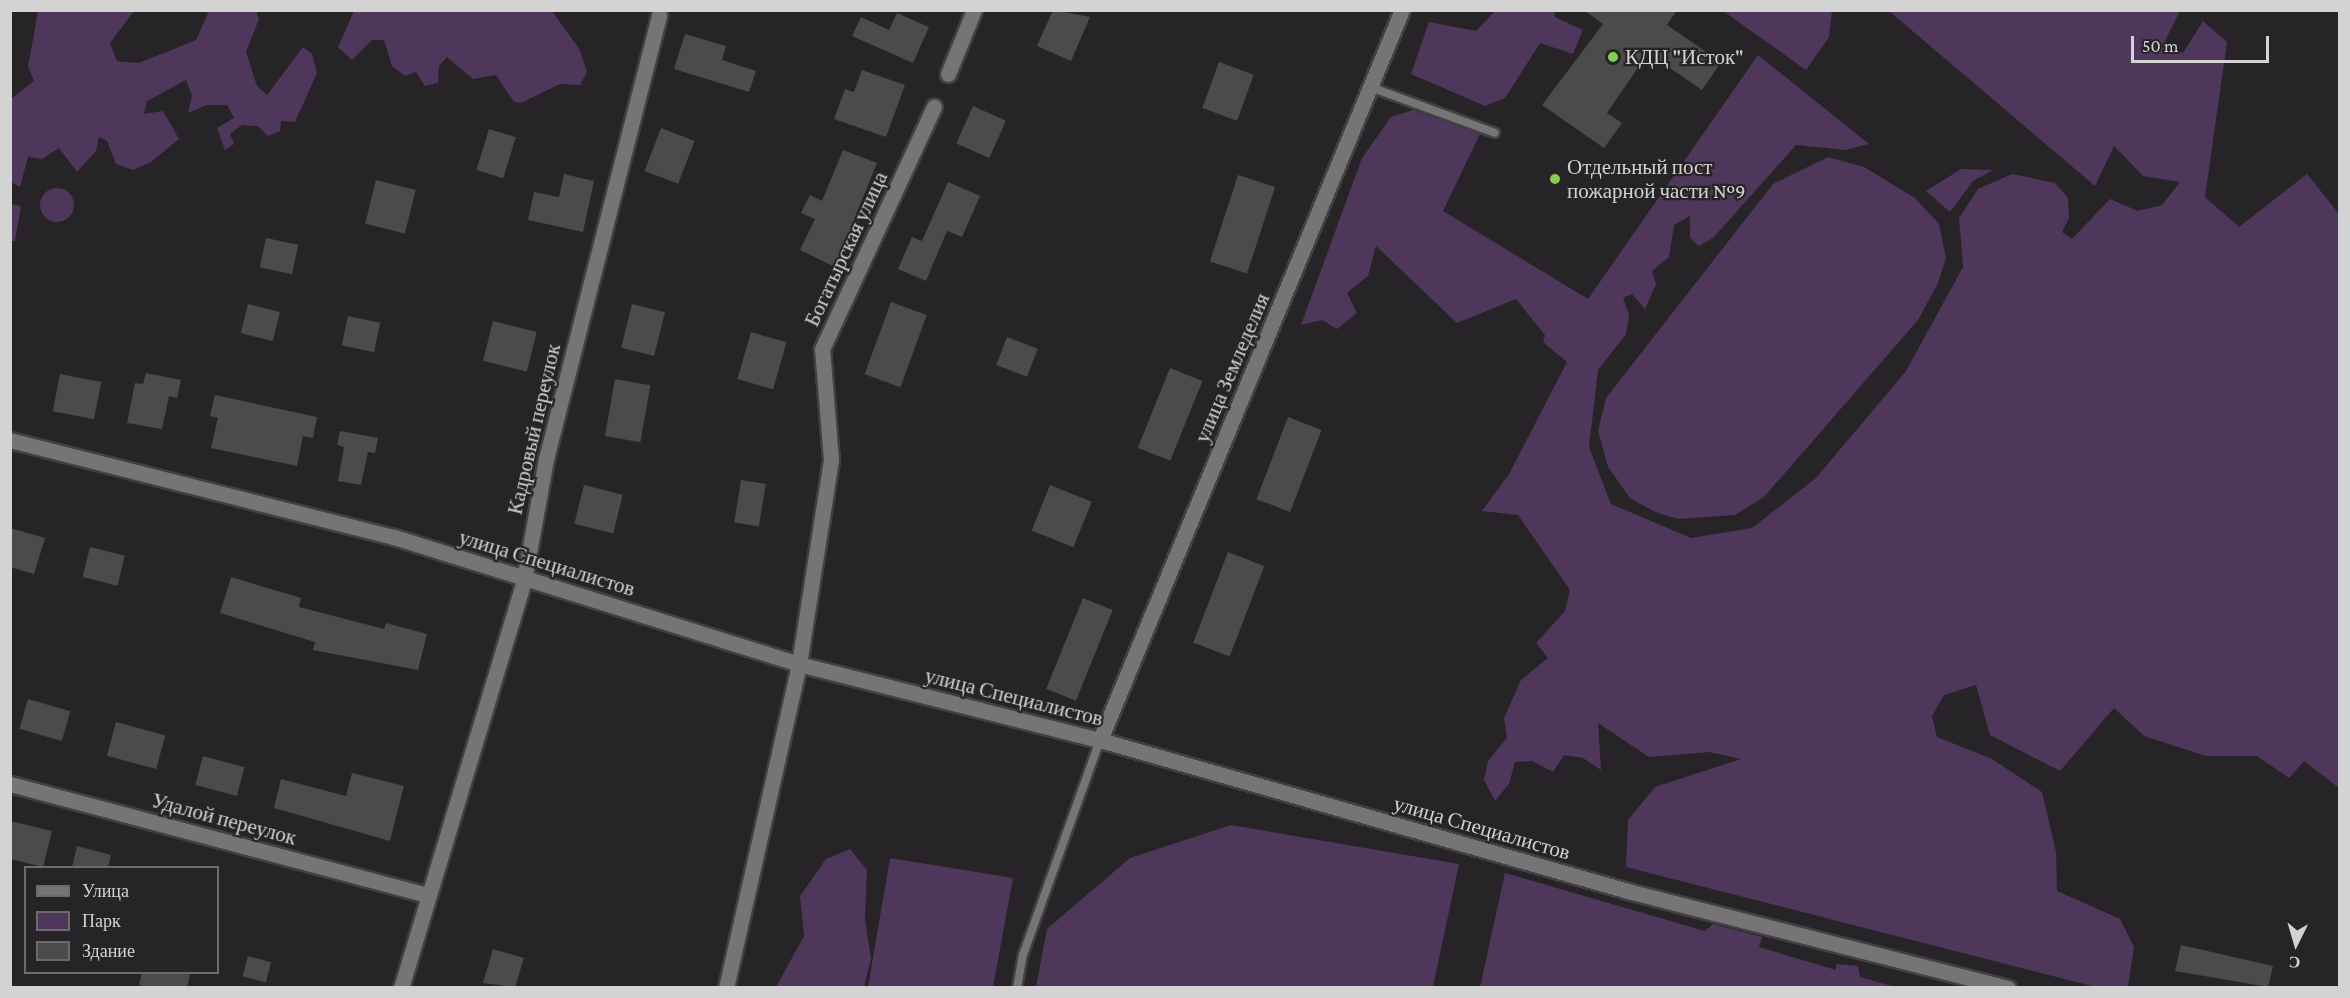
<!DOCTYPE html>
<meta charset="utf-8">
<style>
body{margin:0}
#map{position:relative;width:2350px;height:998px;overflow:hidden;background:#262426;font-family:"Crimson Pro",serif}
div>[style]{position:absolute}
.green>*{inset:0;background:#4f365b}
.round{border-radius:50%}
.building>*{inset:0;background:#4b4a4c;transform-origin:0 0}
.roads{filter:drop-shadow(2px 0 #424042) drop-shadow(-2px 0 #424042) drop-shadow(0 2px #424042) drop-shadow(0 -2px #424042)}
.lane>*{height:8px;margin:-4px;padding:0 4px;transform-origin:4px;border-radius:4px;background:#767477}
.street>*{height:15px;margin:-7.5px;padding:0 7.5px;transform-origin:7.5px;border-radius:7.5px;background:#767477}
.dots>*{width:16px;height:16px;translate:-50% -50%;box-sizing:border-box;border:3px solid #262426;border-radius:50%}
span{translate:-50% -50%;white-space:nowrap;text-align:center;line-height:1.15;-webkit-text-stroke:4.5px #262426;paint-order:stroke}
.poi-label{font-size:21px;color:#d4d3d4}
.left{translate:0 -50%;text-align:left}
.street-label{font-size:21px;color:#d4d3d4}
.frame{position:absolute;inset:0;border:12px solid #d4d3d4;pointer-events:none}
.legend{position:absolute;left:24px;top:866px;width:195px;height:108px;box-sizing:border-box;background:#262426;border:2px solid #6c6a6c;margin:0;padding:8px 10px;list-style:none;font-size:18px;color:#d4d3d4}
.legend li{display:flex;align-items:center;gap:12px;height:30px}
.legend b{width:30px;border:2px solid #6c6a6c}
.north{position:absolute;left:2266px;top:914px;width:60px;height:60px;-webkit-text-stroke:4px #262426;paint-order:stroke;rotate:185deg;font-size:16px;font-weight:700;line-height:24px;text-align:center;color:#d4d3d4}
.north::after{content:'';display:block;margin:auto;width:21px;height:27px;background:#d4d3d4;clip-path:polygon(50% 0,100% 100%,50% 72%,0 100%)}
.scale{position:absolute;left:2131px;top:36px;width:138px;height:27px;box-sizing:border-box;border:3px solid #d4d3d4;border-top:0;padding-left:8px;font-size:18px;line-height:21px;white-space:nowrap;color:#d4d3d4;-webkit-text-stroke:4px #262426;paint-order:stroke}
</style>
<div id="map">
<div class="green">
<i style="clip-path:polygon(38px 11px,134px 11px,110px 43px,117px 61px,139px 63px,196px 40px,209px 11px,256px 11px,259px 19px,246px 52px,257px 86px,267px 95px,303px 47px,312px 54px,317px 73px,295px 122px,281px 121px,280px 131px,268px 136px,258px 126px,242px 125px,230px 134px,234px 144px,225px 150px,217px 128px,234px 118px,227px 105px,207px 105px,188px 113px,192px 96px,186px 80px,147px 101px,144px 114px,163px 111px,179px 139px,151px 162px,133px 170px,116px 164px,107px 141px,99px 137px,96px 151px,77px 172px,59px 148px,42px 159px,28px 157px,20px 187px,11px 182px,11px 99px,34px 81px,28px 67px)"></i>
<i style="clip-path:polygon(354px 11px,552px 11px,580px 50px,587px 72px,580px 85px,560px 84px,521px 103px,514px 102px,496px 75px,473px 79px,447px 57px,439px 66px,438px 83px,425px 86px,416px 72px,405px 76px,392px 66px,384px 40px,372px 40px,352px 60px,338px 47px)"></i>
<i style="clip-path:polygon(1495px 11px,1554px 11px,1555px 17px,1583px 30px,1573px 54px,1540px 43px,1505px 98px,1485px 106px,1411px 74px,1429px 22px,1476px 31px)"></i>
<i style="clip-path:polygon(1723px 11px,1832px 11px,1829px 37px,1806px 70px)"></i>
<i style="clip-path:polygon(1889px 11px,2180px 11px,2162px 47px,2183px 53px,2203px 21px,2227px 42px,2205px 197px,2239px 227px,2307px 174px,2339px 214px,2339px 788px,2304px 761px,2289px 778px,2257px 756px,2206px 756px,2144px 736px,2114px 708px,2060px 771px,1990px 735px,1976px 685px,1944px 695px,1932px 716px,1937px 737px,1992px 759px,2042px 792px,2056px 852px,2057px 891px,2120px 919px,2134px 947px,2128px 987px,2096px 987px,1626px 867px,1628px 820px,1655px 787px,1741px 759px,1709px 752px,1649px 757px,1598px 723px,1601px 770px,1583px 758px,1564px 755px,1553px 772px,1532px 761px,1515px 762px,1509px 784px,1495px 801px,1484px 780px,1488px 761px,1507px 738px,1504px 718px,1521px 680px,1548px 658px,1536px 643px,1565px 611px,1570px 590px,1518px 515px,1482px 511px,1509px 474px,1567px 362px,1543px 342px,1545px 335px,1516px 299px,1457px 323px,1376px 246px,1368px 276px,1347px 293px,1357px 313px,1337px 329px,1322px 320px,1301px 325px,1362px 158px,1391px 117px,1413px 110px,1480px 134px,1443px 211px,1588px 299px,1758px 55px,1869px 144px,1846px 150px,1796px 145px,1713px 238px,1699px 246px,1690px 238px,1690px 216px,1674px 225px,1669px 257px,1652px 271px,1656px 284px,1645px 309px,1632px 294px,1623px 298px,1629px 315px,1626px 334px,1598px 370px,1589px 447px,1611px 504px,1691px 538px,1752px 528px,1816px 478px,1906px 371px,1963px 267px,1959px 218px,1978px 189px,2012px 174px,2055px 183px,2068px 198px,2069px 218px,2062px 232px,2072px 239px,2110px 199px,2138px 211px,2162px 205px,2180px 182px,2143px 176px,2114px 146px,2095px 186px)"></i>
<i style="clip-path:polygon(1828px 157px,1864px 167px,1915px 198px,1939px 224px,1946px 258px,1938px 283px,1918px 320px,1764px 497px,1735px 515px,1678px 519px,1655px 512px,1630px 498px,1608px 467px,1598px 431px,1606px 398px,1773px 184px)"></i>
<i style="clip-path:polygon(1961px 169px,1993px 170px,1973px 181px,1950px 212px,1926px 191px)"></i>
<i class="round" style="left:40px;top:188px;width:34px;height:34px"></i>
<i style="clip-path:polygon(11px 204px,21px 206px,15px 241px,11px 241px)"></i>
<i style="clip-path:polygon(1231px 825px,1459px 864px,1433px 987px,1036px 987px,1047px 929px,1130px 858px)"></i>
<i style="clip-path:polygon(850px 849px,867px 870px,865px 919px,871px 959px,864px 987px,776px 987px,804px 936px,800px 896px,826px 859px)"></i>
<i style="clip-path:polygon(890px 858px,1013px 878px,993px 987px,868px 987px)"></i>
<i style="clip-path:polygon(1505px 873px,1705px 931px,1713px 924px,1762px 937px,1759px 947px,1836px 970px,1836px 964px,1858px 966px,1860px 977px,1895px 987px,1480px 987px)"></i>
</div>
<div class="building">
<i style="clip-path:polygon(1053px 10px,1090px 17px,1071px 61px,1037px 46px)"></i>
<i style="clip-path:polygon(1584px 10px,1677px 10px,1667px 25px,1721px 62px,1702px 90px,1648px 53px,1607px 113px,1622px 123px,1604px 148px,1542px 105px,1603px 24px)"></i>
<i style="clip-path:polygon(897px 13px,929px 27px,913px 63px,852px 36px,861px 17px,889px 30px)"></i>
<i style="clip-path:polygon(685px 34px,726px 46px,722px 60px,756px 71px,749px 92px,674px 69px)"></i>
<i style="left:1219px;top:62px;width:37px;height:49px;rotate:20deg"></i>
<i style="clip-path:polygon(862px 70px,905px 85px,886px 137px,834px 119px,845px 89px,854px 92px)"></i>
<i style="left:973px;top:106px;width:36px;height:41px;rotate:24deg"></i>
<i style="left:661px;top:128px;width:36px;height:46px;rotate:21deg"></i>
<i style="left:489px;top:129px;width:28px;height:43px;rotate:17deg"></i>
<i style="clip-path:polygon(843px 150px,877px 163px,855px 217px,860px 219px,837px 268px,800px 250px,815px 219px,801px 213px,810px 195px,822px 201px)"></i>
<i style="clip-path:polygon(564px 174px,594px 181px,583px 232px,528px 220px,534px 192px,559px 197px)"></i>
<i style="left:1238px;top:175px;width:39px;height:91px;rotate:18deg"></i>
<i style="left:376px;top:180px;width:41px;height:45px;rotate:14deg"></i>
<i style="clip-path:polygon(948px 182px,980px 196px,962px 237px,947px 231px,926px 281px,898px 269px,912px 237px,922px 241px)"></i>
<i style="left:266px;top:238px;width:33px;height:30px;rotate:12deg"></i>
<i style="left:891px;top:302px;width:38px;height:77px;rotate:20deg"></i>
<i style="left:248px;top:304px;width:33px;height:30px;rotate:14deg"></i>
<i style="left:632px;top:304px;width:34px;height:45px;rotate:14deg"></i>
<i style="left:348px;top:316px;width:33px;height:30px;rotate:12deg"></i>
<i style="left:493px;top:321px;width:45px;height:41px;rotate:14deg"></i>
<i style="left:751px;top:332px;width:37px;height:49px;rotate:16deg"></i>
<i style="left:1007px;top:337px;width:33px;height:30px;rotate:21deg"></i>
<i style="left:1170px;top:368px;width:35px;height:86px;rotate:22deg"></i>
<i style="clip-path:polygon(146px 373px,181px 380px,177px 398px,169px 396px,162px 429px,127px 423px,135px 383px,143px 384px)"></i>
<i style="left:60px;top:374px;width:42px;height:38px;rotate:11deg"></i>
<i style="left:615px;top:379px;width:36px;height:58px;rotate:10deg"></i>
<i style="clip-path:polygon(215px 395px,317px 417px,313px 438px,303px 436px,297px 466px,211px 448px,218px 418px,210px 416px)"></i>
<i style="left:1288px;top:417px;width:36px;height:88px;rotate:21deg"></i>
<i style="clip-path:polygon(340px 431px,378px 438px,375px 453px,368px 452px,361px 485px,338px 481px,344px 447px,337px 445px)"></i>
<i style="left:741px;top:480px;width:25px;height:43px;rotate:9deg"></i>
<i style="left:584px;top:485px;width:40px;height:40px;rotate:14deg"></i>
<i style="left:1050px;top:485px;width:45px;height:49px;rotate:22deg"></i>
<i style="clip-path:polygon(10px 528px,45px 538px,34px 574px,10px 567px)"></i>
<i style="left:90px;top:547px;width:36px;height:31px;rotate:14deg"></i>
<i style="left:1228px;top:552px;width:39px;height:97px;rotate:21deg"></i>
<i style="clip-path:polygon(231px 577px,301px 598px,299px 607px,384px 629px,386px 623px,427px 634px,418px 670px,313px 650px,315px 642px,220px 613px)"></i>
<i style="left:1083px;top:598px;width:32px;height:98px;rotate:22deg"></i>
<i style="left:28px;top:699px;width:44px;height:31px;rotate:16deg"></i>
<i style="left:116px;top:722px;width:51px;height:35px;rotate:15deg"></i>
<i style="left:203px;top:756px;width:43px;height:30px;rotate:15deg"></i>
<i style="clip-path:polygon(352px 773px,404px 786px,390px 841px,274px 808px,281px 779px,346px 796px)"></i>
<i style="clip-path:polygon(10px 821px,52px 831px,43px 867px,10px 859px)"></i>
<i style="clip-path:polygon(77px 846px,111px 855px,108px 867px,72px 867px)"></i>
<i style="clip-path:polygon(2181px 945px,2273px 966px,2268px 987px,2175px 971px)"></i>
<i style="clip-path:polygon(493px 949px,524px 958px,515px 987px,483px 983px)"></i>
<i style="left:248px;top:956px;width:24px;height:21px;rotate:15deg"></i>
<i style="clip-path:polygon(142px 972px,180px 972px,190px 975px,187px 987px,147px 987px,139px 985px)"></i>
</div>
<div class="roads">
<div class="lane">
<i style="left:1370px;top:87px;width:133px;rotate:20.2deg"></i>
<i style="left:1017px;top:988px;width:34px;rotate:-80deg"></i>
<i style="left:1023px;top:955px;width:228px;rotate:-70.3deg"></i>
</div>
<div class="street">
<i style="left:948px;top:74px;width:69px;rotate:-67.9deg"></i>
<i style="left:10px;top:440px;width:396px;rotate:14.2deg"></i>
<i style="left:394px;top:537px;width:424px;rotate:17.4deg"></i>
<i style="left:799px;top:664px;width:310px;rotate:14.2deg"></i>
<i style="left:1100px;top:740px;width:549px;rotate:15.96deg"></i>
<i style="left:1628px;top:891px;width:392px;rotate:14.3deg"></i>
<i style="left:1100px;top:740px;width:790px;rotate:-67.53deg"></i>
<i style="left:10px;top:784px;width:431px;rotate:14.9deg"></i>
<i style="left:401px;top:988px;width:426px;rotate:-73.2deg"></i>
<i style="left:524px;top:580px;width:123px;rotate:-79.7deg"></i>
<i style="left:546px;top:459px;width:458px;rotate:-75.7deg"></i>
<i style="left:726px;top:988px;width:332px;rotate:-77.3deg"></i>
<i style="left:799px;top:664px;width:206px;rotate:-81.1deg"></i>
<i style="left:831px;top:460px;width:111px;rotate:-94.6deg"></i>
<i style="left:822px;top:349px;width:267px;rotate:-65.2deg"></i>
</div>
</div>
<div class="dots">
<i style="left:1613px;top:57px;background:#82d04f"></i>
<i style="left:1555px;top:179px;background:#82d04f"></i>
</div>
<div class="poi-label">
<span class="left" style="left:1625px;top:57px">КДЦ "Исток"</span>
<span class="left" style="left:1567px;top:179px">Отдельный пост<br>пожарной части №9</span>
</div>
<div class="street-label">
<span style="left:846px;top:249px;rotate:-65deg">Богатырская улица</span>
<span style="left:1232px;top:368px;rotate:-67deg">улица Земледелия</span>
<span style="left:534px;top:429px;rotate:-77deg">Кадровый переулок</span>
<span style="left:547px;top:563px;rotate:17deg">улица Специалистов</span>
<span style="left:1014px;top:697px;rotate:14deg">улица Специалистов</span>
<span style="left:224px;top:819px;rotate:15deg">Удалой переулок</span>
<span style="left:1482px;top:828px;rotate:16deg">улица Специалистов</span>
</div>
<div class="frame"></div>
<ul class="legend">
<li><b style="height:8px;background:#767477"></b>Улица</li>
<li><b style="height:16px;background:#4f365b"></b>Парк</li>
<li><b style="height:16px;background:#4b4a4c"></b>Здание</li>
</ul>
<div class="north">С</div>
<div class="scale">50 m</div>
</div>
